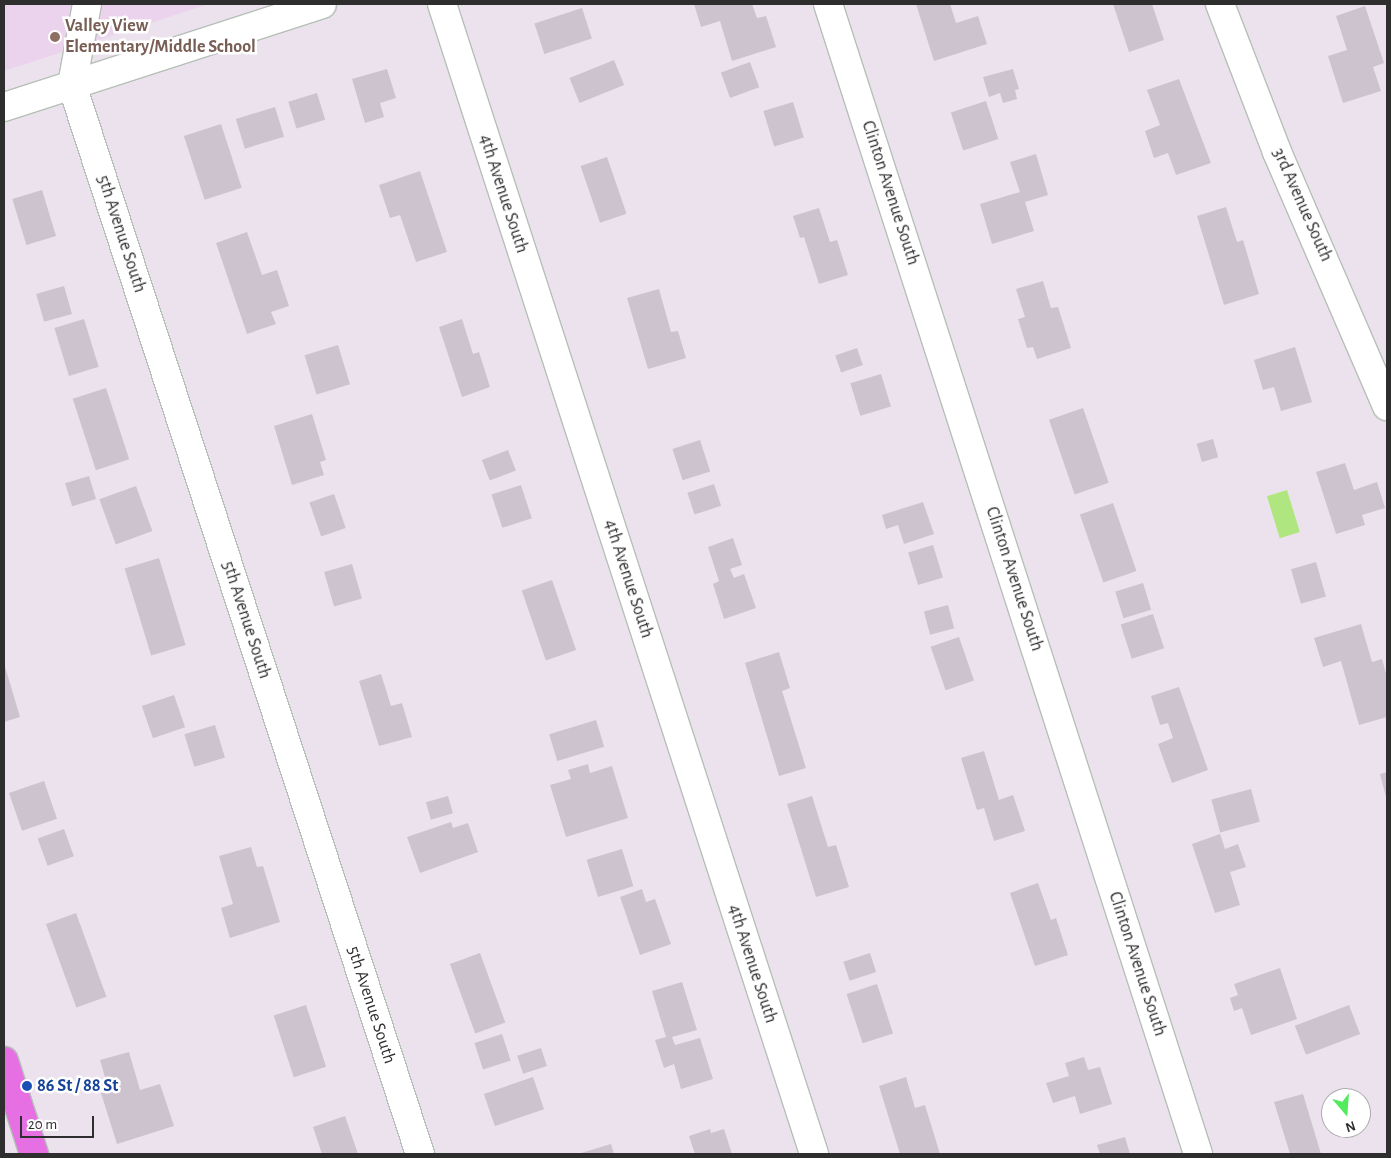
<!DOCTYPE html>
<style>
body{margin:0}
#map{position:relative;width:1391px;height:1158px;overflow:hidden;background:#ece2ee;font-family:"Alegreya Sans",sans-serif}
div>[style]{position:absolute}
.education>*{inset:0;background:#ecd3ed}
.water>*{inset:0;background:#b0e67f;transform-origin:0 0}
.building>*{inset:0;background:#ccc3ce;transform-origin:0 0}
.roads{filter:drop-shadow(1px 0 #b5c0b6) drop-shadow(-1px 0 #b5c0b6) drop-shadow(0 1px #b5c0b6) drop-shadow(0 -1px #b5c0b6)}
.minor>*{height:28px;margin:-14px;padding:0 14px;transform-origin:14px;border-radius:14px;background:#fff}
.major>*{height:28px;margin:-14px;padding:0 14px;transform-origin:14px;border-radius:14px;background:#e66fe3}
.dots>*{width:14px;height:14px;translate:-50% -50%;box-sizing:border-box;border:2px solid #fff;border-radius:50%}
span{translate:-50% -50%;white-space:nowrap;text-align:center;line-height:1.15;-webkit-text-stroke:5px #fff;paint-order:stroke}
.education-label{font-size:18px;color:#785e54;font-weight:700}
.left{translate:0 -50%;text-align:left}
.street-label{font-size:18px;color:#2e2e2e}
.transit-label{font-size:18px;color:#164399;font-weight:700}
.frame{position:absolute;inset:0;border:5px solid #2e2e2e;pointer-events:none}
.north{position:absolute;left:1321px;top:1088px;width:50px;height:50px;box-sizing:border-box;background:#fff;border:1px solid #ababab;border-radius:50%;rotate:162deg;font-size:14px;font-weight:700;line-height:20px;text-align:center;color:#2e2e2e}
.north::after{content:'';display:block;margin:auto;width:18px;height:22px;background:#51eb5d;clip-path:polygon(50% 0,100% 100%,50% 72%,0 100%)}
.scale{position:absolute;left:20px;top:1116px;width:74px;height:22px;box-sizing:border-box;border:2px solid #2e2e2e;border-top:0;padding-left:6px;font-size:15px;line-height:18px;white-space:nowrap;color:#2e2e2e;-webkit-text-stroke:4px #fff;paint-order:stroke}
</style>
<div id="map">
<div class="education">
<i style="clip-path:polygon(4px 4px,209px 4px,4px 71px)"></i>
</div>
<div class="water">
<i style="left:1287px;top:490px;width:44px;height:21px;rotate:73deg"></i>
</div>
<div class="building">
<i style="clip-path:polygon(694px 4px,752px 4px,757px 18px,766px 16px,776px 47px,732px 61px,720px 21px,701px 27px)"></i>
<i style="clip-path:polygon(916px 4px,950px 4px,956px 23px,978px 16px,987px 44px,934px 61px)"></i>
<i style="clip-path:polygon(1113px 4px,1152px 4px,1164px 40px,1129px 52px)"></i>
<i style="clip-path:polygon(1365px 6px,1384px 63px,1373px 67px,1381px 91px,1343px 103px,1328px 56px,1347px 50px,1336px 16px)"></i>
<i style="left:582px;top:8px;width:32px;height:50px;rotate:72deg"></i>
<i style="left:614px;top:60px;width:27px;height:48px;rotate:68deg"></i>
<i style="left:750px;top:62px;width:27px;height:31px;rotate:70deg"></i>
<i style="clip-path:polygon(387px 69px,396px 98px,380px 103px,384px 117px,365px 123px,352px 79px)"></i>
<i style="clip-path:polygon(1013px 69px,1019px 89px,1015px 90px,1017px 99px,1003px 103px,1000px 93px,989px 97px,983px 77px)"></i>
<i style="clip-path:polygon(1179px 79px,1211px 163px,1176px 175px,1168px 153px,1154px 158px,1145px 131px,1160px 125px,1147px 90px)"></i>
<i style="left:317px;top:93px;width:28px;height:30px;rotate:73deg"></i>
<i style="left:986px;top:101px;width:40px;height:37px;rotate:72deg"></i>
<i style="left:793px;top:102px;width:37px;height:31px;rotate:73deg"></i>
<i style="left:275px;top:107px;width:31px;height:41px;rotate:73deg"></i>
<i style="left:221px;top:124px;width:67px;height:39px;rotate:72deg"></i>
<i style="clip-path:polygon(1036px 154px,1048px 195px,1025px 202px,1034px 231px,992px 244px,980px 204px,1020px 192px,1010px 162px)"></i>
<i style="left:607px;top:157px;width:60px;height:28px;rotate:71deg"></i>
<i style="clip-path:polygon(420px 171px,447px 252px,416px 262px,400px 215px,390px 218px,379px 185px)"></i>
<i style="left:42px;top:190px;width:48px;height:31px;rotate:73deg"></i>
<i style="clip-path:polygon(1226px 207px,1237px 242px,1243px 240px,1259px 294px,1224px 305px,1197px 216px)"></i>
<i style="clip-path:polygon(819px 208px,830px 242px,837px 240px,848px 275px,819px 284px,804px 237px,800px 238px,793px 216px)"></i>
<i style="clip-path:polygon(247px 232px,262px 275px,277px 270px,289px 306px,271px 312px,276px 324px,247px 334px,216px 243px)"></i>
<i style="clip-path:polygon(1043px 281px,1051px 308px,1058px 307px,1071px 348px,1037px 359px,1033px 347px,1027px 348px,1018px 319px,1025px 317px,1016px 289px)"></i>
<i style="left:64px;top:286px;width:29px;height:29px;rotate:74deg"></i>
<i style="clip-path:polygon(659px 289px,671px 332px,678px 331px,686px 358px,648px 369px,627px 298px)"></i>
<i style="left:84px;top:319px;width:50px;height:31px;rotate:73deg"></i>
<i style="clip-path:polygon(462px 319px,473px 354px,479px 352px,490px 387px,462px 397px,439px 327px)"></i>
<i style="left:338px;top:345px;width:41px;height:35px;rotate:73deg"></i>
<i style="clip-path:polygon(1295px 347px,1312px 402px,1281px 411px,1274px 387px,1263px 390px,1254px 360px)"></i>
<i style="left:857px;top:348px;width:18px;height:23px;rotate:71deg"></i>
<i style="left:881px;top:374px;width:34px;height:32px;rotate:73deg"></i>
<i style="left:106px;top:388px;width:75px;height:35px;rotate:72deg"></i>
<i style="left:1083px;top:408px;width:79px;height:36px;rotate:71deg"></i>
<i style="clip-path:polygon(312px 414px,326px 460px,320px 462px,324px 475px,292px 485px,274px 426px)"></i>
<i style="left:1213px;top:439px;width:19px;height:17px;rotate:74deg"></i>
<i style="left:700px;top:440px;width:33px;height:29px;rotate:72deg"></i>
<i style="left:508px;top:450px;width:22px;height:28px;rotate:69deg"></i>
<i style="clip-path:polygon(1345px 463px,1354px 490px,1377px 482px,1385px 508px,1362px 515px,1365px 525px,1336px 534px,1316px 472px)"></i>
<i style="left:89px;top:476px;width:24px;height:25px;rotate:73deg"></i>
<i style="left:714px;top:484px;width:23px;height:28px;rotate:72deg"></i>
<i style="left:521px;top:485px;width:35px;height:31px;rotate:72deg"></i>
<i style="left:136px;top:486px;width:48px;height:39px;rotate:70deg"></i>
<i style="left:334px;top:494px;width:36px;height:26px;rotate:71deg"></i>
<i style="clip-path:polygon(923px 502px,934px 534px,904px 544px,898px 525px,886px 529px,882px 515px)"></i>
<i style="left:1113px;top:503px;width:72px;height:35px;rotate:71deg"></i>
<i style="clip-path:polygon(733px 538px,742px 565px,730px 569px,734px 578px,744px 574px,756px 608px,724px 619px,713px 584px,719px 581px,708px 547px)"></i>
<i style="left:933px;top:545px;width:34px;height:26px;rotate:73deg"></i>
<i style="left:159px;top:558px;width:91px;height:36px;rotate:73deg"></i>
<i style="left:1316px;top:562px;width:36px;height:26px;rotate:74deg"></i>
<i style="left:352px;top:564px;width:36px;height:29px;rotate:74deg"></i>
<i style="left:552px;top:580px;width:74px;height:32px;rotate:71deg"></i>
<i style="left:1143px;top:583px;width:28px;height:29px;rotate:73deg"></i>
<i style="left:948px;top:605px;width:24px;height:25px;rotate:75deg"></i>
<i style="left:1153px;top:614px;width:36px;height:34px;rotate:72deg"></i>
<i style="clip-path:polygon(1361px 624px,1372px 662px,1382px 659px,1387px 677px,1387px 717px,1359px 725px,1341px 661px,1323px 667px,1314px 638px)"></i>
<i style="left:959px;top:637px;width:46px;height:30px;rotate:71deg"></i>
<i style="clip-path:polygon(779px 652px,790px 688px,782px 691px,806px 768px,779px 776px,745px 663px)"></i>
<i style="clip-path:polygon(4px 663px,20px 717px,4px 722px)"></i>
<i style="clip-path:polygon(381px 674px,391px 706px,402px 703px,412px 737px,379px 746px,359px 681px)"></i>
<i style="clip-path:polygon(1179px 687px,1208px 770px,1172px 783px,1158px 744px,1173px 738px,1168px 723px,1160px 725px,1151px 696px)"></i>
<i style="left:174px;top:695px;width:34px;height:34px;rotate:71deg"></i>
<i style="left:596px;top:720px;width:28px;height:49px;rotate:73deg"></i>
<i style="left:215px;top:725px;width:34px;height:32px;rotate:73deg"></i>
<i style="clip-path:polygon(984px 751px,999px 800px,1013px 795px,1025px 831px,994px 841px,984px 808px,977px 810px,961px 758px)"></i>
<i style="clip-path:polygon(588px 764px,590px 773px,612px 766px,628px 818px,566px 837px,550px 785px,571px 779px,568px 770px)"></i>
<i style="clip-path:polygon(1387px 772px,1387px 801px,1380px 774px)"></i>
<i style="left:44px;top:781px;width:40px;height:37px;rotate:71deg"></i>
<i style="left:1251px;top:789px;width:34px;height:41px;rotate:75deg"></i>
<i style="left:448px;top:796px;width:18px;height:23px;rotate:74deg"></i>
<i style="clip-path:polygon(812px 796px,828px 847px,836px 845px,849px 887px,816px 897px,787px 804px)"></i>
<i style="clip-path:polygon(451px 822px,453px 828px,468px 823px,478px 852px,420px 873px,407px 837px)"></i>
<i style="left:64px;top:829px;width:29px;height:28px;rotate:70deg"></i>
<i style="clip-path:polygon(1220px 834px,1225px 849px,1238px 844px,1246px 867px,1230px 872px,1240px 905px,1215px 913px,1192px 844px)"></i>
<i style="clip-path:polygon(251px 847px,257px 867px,263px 866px,280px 922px,230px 938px,221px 908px,233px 904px,219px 856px)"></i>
<i style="left:622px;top:849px;width:39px;height:37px;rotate:73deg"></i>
<i style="clip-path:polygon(1038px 883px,1051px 920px,1056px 918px,1068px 955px,1035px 966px,1010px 893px)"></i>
<i style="clip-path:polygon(642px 889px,646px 902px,655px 899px,671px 944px,640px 955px,620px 897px)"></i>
<i style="left:76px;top:913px;width:89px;height:32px;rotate:70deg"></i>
<i style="left:480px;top:953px;width:74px;height:32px;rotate:70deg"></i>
<i style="left:870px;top:953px;width:20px;height:28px;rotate:72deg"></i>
<i style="clip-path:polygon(1280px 968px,1297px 1019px,1251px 1035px,1242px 1008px,1234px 1011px,1230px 998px,1238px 995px,1234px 984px)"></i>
<i style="clip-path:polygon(682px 982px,697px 1030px,672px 1037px,675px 1045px,700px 1038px,713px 1079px,681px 1089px,674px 1064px,664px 1068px,655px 1040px,666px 1037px,652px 991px)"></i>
<i style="left:877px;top:984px;width:52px;height:32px;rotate:72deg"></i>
<i style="left:306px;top:1005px;width:65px;height:34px;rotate:72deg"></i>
<i style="left:1349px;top:1005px;width:31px;height:58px;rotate:69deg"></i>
<i style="left:502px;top:1034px;width:28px;height:29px;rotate:72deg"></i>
<i style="left:541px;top:1048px;width:19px;height:25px;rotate:72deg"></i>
<i style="clip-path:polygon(129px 1052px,140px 1090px,160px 1084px,174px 1126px,117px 1144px,101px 1093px,109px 1091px,100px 1060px)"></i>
<i style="clip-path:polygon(1084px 1057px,1088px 1070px,1100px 1067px,1112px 1104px,1080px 1114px,1075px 1096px,1053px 1103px,1046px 1083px,1069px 1076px,1065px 1063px)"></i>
<i style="left:533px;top:1077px;width:34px;height:52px;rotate:71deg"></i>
<i style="clip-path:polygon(906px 1077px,915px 1108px,925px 1105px,940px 1154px,900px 1154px,879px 1086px)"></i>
<i style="clip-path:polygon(1303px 1094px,1321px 1154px,1290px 1154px,1274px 1102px)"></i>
<i style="clip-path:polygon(345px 1116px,358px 1154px,322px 1154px,313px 1127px)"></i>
<i style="clip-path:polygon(710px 1129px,711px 1133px,724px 1129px,732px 1154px,695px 1154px,689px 1136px)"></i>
<i style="clip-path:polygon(1125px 1137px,1130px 1154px,1100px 1154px,1097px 1145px)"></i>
<i style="clip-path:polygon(611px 1144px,614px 1154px,581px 1154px,581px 1153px)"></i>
</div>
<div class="roads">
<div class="minor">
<i style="left:87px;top:4px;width:82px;rotate:100.5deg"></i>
<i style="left:72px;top:85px;width:1124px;rotate:71.97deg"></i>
<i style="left:442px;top:4px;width:1209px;rotate:72.07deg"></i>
<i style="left:828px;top:4px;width:1208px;rotate:72.16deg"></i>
<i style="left:1220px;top:4px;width:159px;rotate:68.9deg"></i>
<i style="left:1277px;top:152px;width:277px;rotate:66.6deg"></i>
<i style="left:4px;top:107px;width:334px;rotate:-17.9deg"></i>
</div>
<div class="major">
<i style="left:4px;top:1061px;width:98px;rotate:72.1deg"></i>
</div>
</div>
<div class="dots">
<i style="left:55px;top:37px;background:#8d6e63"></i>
<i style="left:27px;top:1086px;background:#1a4fb4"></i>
</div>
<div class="education-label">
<span class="left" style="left:65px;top:37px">Valley View<br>Elementary/Middle School</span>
</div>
<div class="street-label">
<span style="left:890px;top:193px;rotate:72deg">Clinton Avenue South</span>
<span style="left:503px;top:194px;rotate:72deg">4th Avenue South</span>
<span style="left:1302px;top:205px;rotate:66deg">3rd Avenue South</span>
<span style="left:121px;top:234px;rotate:72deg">5th Avenue South</span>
<span style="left:628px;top:579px;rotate:72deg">4th Avenue South</span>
<span style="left:1014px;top:579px;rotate:72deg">Clinton Avenue South</span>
<span style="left:246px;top:620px;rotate:72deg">5th Avenue South</span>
<span style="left:752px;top:964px;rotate:72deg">4th Avenue South</span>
<span style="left:1137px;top:964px;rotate:72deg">Clinton Avenue South</span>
<span style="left:371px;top:1005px;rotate:72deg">5th Avenue South</span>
</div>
<div class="transit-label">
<span class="left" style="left:37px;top:1086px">86 St / 88 St</span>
</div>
<div class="frame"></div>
<div class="north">N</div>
<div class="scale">20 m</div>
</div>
